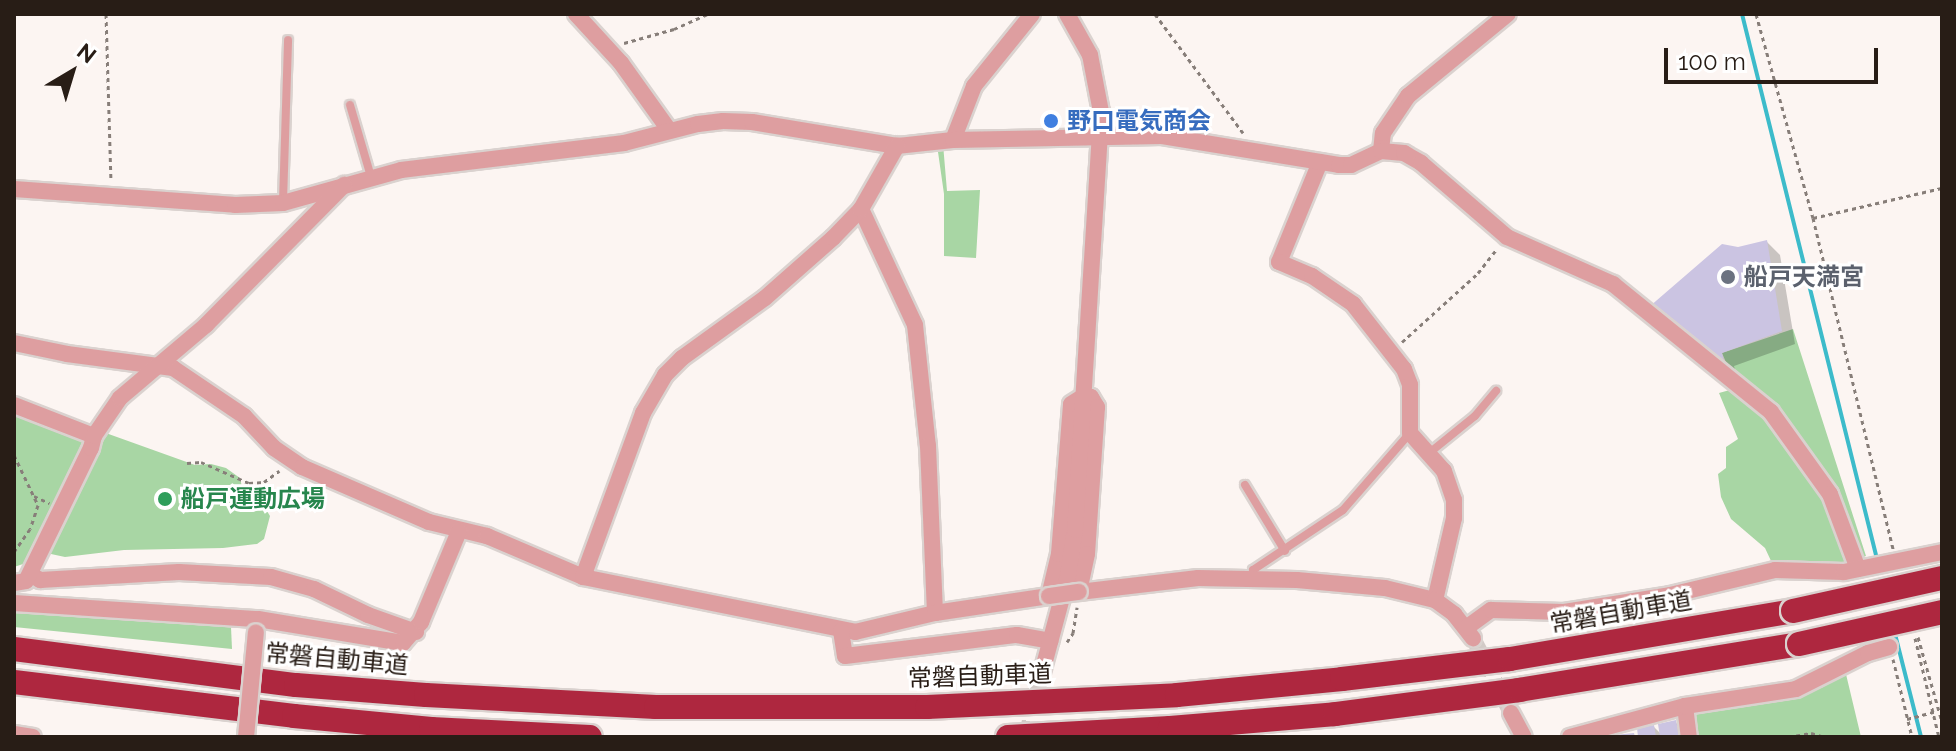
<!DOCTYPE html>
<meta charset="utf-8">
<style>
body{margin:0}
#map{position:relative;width:1956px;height:751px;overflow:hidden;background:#fcf5f2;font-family:Raleway,"Noto Sans JP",sans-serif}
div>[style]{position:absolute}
.green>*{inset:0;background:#a8d6a4}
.shadow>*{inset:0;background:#0003}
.stream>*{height:4px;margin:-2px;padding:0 2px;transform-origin:2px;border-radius:2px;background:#3cbbca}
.building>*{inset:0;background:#cbc4e2;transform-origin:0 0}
.street-tunnel>*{height:16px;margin-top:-8px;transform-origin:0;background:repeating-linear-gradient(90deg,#d2cac6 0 16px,transparent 0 24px)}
.path>*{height:3px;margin-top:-1.5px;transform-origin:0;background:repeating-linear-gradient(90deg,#877e79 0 4px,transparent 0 8px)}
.roads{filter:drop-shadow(2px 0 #dad2cf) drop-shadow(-2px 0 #dad2cf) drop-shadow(0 2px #dad2cf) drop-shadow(0 -2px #dad2cf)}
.lane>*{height:8px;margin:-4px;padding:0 4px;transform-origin:4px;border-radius:4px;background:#de9ea0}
.street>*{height:16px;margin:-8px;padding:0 8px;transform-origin:8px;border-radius:8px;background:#de9ea0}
.highway>*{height:24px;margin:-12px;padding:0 12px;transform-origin:12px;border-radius:12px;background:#ae273f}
.bridges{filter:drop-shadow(2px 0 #dad2cf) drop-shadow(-2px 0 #dad2cf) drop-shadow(0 2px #dad2cf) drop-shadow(0 -2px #dad2cf)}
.street-bridge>*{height:16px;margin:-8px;padding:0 8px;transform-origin:8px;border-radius:8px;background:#de9ea0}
.highway-bridge>*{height:24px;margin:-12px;padding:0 12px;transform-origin:12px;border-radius:12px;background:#ae273f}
.dots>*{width:22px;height:22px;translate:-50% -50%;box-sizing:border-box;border:4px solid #fff;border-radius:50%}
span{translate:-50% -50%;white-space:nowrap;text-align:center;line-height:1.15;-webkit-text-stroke:6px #fff;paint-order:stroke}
.shop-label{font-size:24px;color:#366cbe;font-weight:700}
.left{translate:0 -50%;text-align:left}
.worship-label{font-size:24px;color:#5b616d;font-weight:700}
.leisure-label{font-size:24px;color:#27864d;font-weight:700}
.street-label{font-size:24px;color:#281d16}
.frame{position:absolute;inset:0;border:16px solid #281d16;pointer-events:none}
.north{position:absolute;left:32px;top:32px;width:80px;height:80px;-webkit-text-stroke:6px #fff;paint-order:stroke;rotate:38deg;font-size:22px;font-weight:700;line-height:32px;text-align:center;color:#281d16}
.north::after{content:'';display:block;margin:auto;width:28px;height:36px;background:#281d16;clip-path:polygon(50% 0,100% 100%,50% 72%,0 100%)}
.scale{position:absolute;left:1664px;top:48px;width:214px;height:36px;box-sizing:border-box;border:4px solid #281d16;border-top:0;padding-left:10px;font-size:24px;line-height:28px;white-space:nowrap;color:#281d16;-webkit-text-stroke:6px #fff;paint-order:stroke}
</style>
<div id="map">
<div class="green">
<i style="clip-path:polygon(943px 144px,947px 191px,980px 190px,976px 258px,944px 256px,944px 194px,937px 145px)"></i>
<i style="clip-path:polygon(1793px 329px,1866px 556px,1836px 565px,1772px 563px,1765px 548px,1731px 519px,1721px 497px,1718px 474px,1726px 468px,1726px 447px,1738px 439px,1719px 393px,1737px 388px,1722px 353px)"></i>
<i style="clip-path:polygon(14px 407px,85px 436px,37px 545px,23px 564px,14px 567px)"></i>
<i style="clip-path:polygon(103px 432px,195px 465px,211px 464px,226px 468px,240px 478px,242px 487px,256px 493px,270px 516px,264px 539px,257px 544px,223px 548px,124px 550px,65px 557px,51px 554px,49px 550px)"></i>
<i style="clip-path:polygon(14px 611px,231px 627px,232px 649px,14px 627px)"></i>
<i style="clip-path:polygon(1845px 670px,1861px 737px,1695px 737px,1693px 718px,1702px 710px,1801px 696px,1823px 687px)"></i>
</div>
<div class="shadow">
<i style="clip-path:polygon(1057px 116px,1060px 129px,1049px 129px,1046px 126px)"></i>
<i style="clip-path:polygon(1767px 242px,1780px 255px,1795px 344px,1734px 366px,1737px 377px,1665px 320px)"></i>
<i style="clip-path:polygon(1676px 722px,1683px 737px,1640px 737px,1654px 727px,1662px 735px)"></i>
</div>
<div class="stream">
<i style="left:1742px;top:14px;width:561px;rotate:76.09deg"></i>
<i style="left:1894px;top:630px;width:110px;rotate:75.8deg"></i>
</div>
<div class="building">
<i style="left:1045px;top:114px;width:13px;height:13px"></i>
<i style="clip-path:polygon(1767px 240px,1782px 331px,1722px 353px,1725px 368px,1649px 307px,1722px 244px,1738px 247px)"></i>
<i style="clip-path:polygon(1676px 720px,1679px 737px,1660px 737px,1658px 724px)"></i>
<i style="clip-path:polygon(1654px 725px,1656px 737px,1638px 737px,1637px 728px)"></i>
<i style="clip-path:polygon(1634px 733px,1635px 737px,1614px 737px,1614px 735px)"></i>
</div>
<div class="street-tunnel">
<i style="left:1473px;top:638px;width:84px;rotate:63.1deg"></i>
<i style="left:1026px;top:737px;width:63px;rotate:-76.2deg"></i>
</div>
<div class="path">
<i style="left:106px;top:14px;width:167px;rotate:88.3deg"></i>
<i style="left:1155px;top:14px;width:148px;rotate:53.5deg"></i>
<i style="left:1756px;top:14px;width:212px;rotate:74.4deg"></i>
<i style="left:1813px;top:218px;width:341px;rotate:76.4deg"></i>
<i style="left:624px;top:43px;width:52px;rotate:-15.6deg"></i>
<i style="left:674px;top:29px;width:36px;rotate:-24deg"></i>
<i style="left:1813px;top:218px;width:132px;rotate:-13.1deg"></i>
<i style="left:1402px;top:342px;width:103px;rotate:-42.2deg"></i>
<i style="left:1478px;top:273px;width:31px;rotate:-52deg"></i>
<i style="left:14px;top:455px;width:55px;rotate:64.4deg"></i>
<i style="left:38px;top:505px;width:25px;rotate:108deg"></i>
<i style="left:30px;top:529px;width:28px;rotate:125deg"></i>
<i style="left:187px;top:463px;width:14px;rotate:-4deg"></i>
<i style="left:201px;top:462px;width:52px;rotate:23.6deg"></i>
<i style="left:249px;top:483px;width:15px;rotate:-4deg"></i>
<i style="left:264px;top:482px;width:19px;rotate:-36deg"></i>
<i style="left:34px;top:496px;width:17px;rotate:25deg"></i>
<i style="left:1918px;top:637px;width:88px;rotate:74.2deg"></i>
<i style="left:1915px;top:638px;width:102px;rotate:76.4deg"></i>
<i style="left:1067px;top:642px;width:11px;rotate:-56deg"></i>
<i style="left:1073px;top:633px;width:26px;rotate:-81deg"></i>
<i style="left:1893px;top:659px;width:80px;rotate:76.3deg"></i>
<i style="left:1907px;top:719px;width:28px;rotate:-15deg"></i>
<i style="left:1788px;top:737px;width:23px;rotate:-10deg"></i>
<i style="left:1811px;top:733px;width:15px;rotate:16deg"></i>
</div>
<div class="roads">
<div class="lane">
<i style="left:350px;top:105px;width:75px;rotate:73.7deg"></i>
<i style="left:283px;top:202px;width:162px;rotate:-88.2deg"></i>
<i style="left:1428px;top:454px;width:60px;rotate:-39deg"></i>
<i style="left:1475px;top:416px;width:33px;rotate:-50deg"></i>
<i style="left:1245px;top:485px;width:77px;rotate:58.8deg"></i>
<i style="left:1253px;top:578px;width:8px;rotate:-90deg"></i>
<i style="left:1253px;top:570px;width:108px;rotate:-33.7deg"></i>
<i style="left:1343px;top:510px;width:102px;rotate:-49deg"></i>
</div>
<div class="street">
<i style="left:576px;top:14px;width:67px;rotate:47.4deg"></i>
<i style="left:621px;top:63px;width:82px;rotate:54.4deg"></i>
<i style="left:953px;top:140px;width:58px;rotate:-68.7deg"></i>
<i style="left:974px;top:86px;width:92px;rotate:-51.1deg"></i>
<i style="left:1381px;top:151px;width:18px;rotate:-84deg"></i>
<i style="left:1383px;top:133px;width:45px;rotate:-56deg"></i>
<i style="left:1408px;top:96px;width:129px;rotate:-39.4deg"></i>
<i style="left:1320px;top:162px;width:108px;rotate:112.3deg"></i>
<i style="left:1279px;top:262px;width:36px;rotate:23deg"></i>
<i style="left:1312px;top:276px;width:50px;rotate:34.3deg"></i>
<i style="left:1353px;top:304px;width:83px;rotate:51.9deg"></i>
<i style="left:1404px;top:369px;width:17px;rotate:69deg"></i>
<i style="left:1410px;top:385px;width:48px;rotate:90deg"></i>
<i style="left:1410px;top:433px;width:51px;rotate:48.2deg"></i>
<i style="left:1444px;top:471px;width:31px;rotate:71deg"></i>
<i style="left:1454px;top:500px;width:18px;rotate:90deg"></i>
<i style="left:1454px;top:518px;width:84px;rotate:103deg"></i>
<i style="left:14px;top:189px;width:222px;rotate:4.1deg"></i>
<i style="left:235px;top:205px;width:48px;rotate:-2.4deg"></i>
<i style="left:283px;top:203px;width:123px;rotate:-15.6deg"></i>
<i style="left:401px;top:170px;width:225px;rotate:-6.9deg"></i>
<i style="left:624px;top:143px;width:76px;rotate:-14.4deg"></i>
<i style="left:698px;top:124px;width:25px;rotate:-7deg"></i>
<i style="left:723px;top:121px;width:29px;rotate:2deg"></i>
<i style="left:752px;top:122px;width:147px;rotate:9.4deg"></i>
<i style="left:897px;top:146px;width:56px;rotate:-6.1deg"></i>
<i style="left:953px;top:140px;width:209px;rotate:-1.1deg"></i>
<i style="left:1162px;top:136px;width:179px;rotate:9.3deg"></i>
<i style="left:1339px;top:165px;width:12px"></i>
<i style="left:1351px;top:165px;width:33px;rotate:-25deg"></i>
<i style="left:1381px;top:151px;width:23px;rotate:5deg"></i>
<i style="left:1404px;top:153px;width:20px;rotate:30deg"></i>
<i style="left:1421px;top:163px;width:113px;rotate:40.7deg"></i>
<i style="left:1507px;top:237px;width:116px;rotate:23.9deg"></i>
<i style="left:1613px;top:284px;width:203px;rotate:39deg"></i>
<i style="left:1771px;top:412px;width:101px;rotate:54.3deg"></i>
<i style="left:1830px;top:494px;width:80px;rotate:69.5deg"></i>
<i style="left:861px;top:209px;width:128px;rotate:65deg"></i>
<i style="left:915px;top:325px;width:122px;rotate:83.9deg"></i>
<i style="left:928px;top:446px;width:167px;rotate:87.6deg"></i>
<i style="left:14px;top:343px;width:54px;rotate:11.7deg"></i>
<i style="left:67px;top:354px;width:107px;rotate:7.5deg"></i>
<i style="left:173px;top:368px;width:86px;rotate:34.1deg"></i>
<i style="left:244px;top:416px;width:44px;rotate:46.8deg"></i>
<i style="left:274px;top:448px;width:34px;rotate:34deg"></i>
<i style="left:302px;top:467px;width:138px;rotate:23.4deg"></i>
<i style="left:429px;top:522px;width:60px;rotate:13.6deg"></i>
<i style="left:487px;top:536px;width:104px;rotate:23.1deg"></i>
<i style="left:583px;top:577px;width:278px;rotate:11.4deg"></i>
<i style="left:855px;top:632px;width:82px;rotate:-13.4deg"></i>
<i style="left:935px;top:613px;width:115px;rotate:-8.5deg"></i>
<i style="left:1049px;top:596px;width:43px;rotate:-76.6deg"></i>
<i style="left:1059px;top:554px;width:150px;rotate:-85.4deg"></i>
<i style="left:1071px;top:404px;width:15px;rotate:-32deg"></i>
<i style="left:1084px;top:396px;width:7px;rotate:8deg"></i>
<i style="left:1091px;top:397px;width:12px;rotate:59deg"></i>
<i style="left:1097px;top:407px;width:147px;rotate:93.9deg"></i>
<i style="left:1087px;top:554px;width:39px;rotate:102deg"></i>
<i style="left:1079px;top:592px;width:120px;rotate:-6.7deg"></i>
<i style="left:1198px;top:578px;width:99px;rotate:1.2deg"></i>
<i style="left:1297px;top:580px;width:88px;rotate:5.2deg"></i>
<i style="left:1385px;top:588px;width:51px;rotate:13.5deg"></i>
<i style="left:1435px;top:600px;width:24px;rotate:36deg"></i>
<i style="left:1454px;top:614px;width:31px;rotate:52deg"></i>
<i style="left:14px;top:405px;width:86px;rotate:21.2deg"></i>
<i style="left:30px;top:574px;width:12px;rotate:31deg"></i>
<i style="left:40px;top:580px;width:139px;rotate:-3.3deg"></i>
<i style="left:179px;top:572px;width:92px;rotate:3.1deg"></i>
<i style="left:271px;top:577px;width:45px;rotate:15.6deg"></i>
<i style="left:314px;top:589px;width:60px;rotate:25.7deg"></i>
<i style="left:368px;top:615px;width:51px;rotate:19.5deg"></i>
<i style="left:583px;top:577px;width:175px;rotate:-69.9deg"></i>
<i style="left:643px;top:413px;width:44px;rotate:-59.9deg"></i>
<i style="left:665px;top:375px;width:24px;rotate:-45deg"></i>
<i style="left:682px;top:358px;width:102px;rotate:-35.9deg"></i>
<i style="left:765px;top:298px;width:91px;rotate:-41.4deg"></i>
<i style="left:833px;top:238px;width:40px;rotate:-46deg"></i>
<i style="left:861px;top:209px;width:73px;rotate:-60.3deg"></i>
<i style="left:14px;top:583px;width:12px;rotate:-9deg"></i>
<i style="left:26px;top:581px;width:148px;rotate:-64deg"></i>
<i style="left:91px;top:448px;width:12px;rotate:-76deg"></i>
<i style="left:94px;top:436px;width:46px;rotate:-55.6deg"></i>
<i style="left:120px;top:398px;width:113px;rotate:-40.3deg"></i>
<i style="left:206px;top:325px;width:197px;rotate:-45.4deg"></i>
<i style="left:14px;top:603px;width:245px;rotate:3.8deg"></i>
<i style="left:258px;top:619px;width:147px;rotate:9.4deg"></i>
<i style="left:403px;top:643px;width:28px;rotate:-49deg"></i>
<i style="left:421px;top:622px;width:99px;rotate:-67.3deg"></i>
<i style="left:1466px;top:628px;width:31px;rotate:-36deg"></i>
<i style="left:1491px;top:610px;width:73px;rotate:1.6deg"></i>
<i style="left:1564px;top:612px;width:107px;rotate:-9.1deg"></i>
<i style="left:1670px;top:595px;width:108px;rotate:-13.4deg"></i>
<i style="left:1775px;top:570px;width:69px;rotate:1.7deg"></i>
<i style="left:1844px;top:572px;width:100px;rotate:-11.5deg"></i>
<i style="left:841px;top:631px;width:25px;rotate:81deg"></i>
<i style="left:845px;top:656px;width:173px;rotate:-7deg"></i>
<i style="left:1017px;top:635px;width:34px;rotate:10deg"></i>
<i style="left:1041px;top:676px;width:105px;rotate:-75deg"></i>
<i style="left:1068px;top:575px;width:46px;rotate:-81.2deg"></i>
<i style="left:1075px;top:530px;width:419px;rotate:-86.4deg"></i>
<i style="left:1101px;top:112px;width:58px;rotate:-100.9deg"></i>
<i style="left:1090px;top:55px;width:47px;rotate:-119.3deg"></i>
<i style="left:1685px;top:706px;width:31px;rotate:83deg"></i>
<i style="left:1511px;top:713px;width:27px;rotate:62deg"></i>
<i style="left:14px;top:734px;width:19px;rotate:9deg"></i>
<i style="left:1570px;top:737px;width:119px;rotate:-15.1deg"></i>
<i style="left:1685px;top:706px;width:112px;rotate:-8.7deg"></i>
<i style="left:1796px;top:689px;width:80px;rotate:-26.6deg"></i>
<i style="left:1868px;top:653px;width:22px;rotate:-16deg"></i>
</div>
<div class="highway">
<i style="left:14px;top:649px;width:284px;rotate:7.3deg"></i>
<i style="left:296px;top:685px;width:130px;rotate:4.4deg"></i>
<i style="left:426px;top:695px;width:230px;rotate:3deg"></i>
<i style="left:656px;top:707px;width:271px"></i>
<i style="left:927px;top:707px;width:250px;rotate:-2.7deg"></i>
<i style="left:1177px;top:695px;width:166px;rotate:-5.5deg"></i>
<i style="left:1342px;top:679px;width:169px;rotate:-6.8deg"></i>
<i style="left:1510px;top:659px;width:287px;rotate:-9.6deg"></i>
<i style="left:14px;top:682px;width:282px;rotate:6.9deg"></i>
<i style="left:294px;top:716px;width:138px;rotate:5.4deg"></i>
<i style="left:431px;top:729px;width:159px;rotate:2.9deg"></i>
<i style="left:1008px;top:737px;width:162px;rotate:-3.2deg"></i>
<i style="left:1170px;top:728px;width:166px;rotate:-4.8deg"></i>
<i style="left:1335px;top:714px;width:186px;rotate:-7.4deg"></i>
<i style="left:1519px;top:690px;width:284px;rotate:-9.3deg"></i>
</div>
</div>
<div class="bridges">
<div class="street-bridge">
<i style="left:1049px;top:596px;width:30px;rotate:-8deg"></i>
<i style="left:246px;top:737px;width:105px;rotate:-84.6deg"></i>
</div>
<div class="highway-bridge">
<i style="left:1793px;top:611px;width:153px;rotate:-12.5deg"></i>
<i style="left:1799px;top:644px;width:147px;rotate:-12.6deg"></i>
</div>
</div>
<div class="dots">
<i style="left:1051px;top:121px;background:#3f7fe0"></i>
<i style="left:1728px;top:277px;background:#6b7280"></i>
<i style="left:165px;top:499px;background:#2e9e5b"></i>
</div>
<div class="shop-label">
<span class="left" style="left:1067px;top:121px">野口電気商会</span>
</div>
<div class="worship-label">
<span class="left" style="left:1744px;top:277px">船戸天満宮</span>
</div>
<div class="leisure-label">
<span class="left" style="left:181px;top:499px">船戸運動広場</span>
</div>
<div class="street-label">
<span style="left:1621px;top:612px;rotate:-10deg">常磐自動車道</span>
<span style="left:337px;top:659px;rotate:5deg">常磐自動車道</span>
<span style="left:980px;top:676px;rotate:-2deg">常磐自動車道</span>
</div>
<div class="frame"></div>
<div class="north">N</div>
<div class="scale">100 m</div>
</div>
